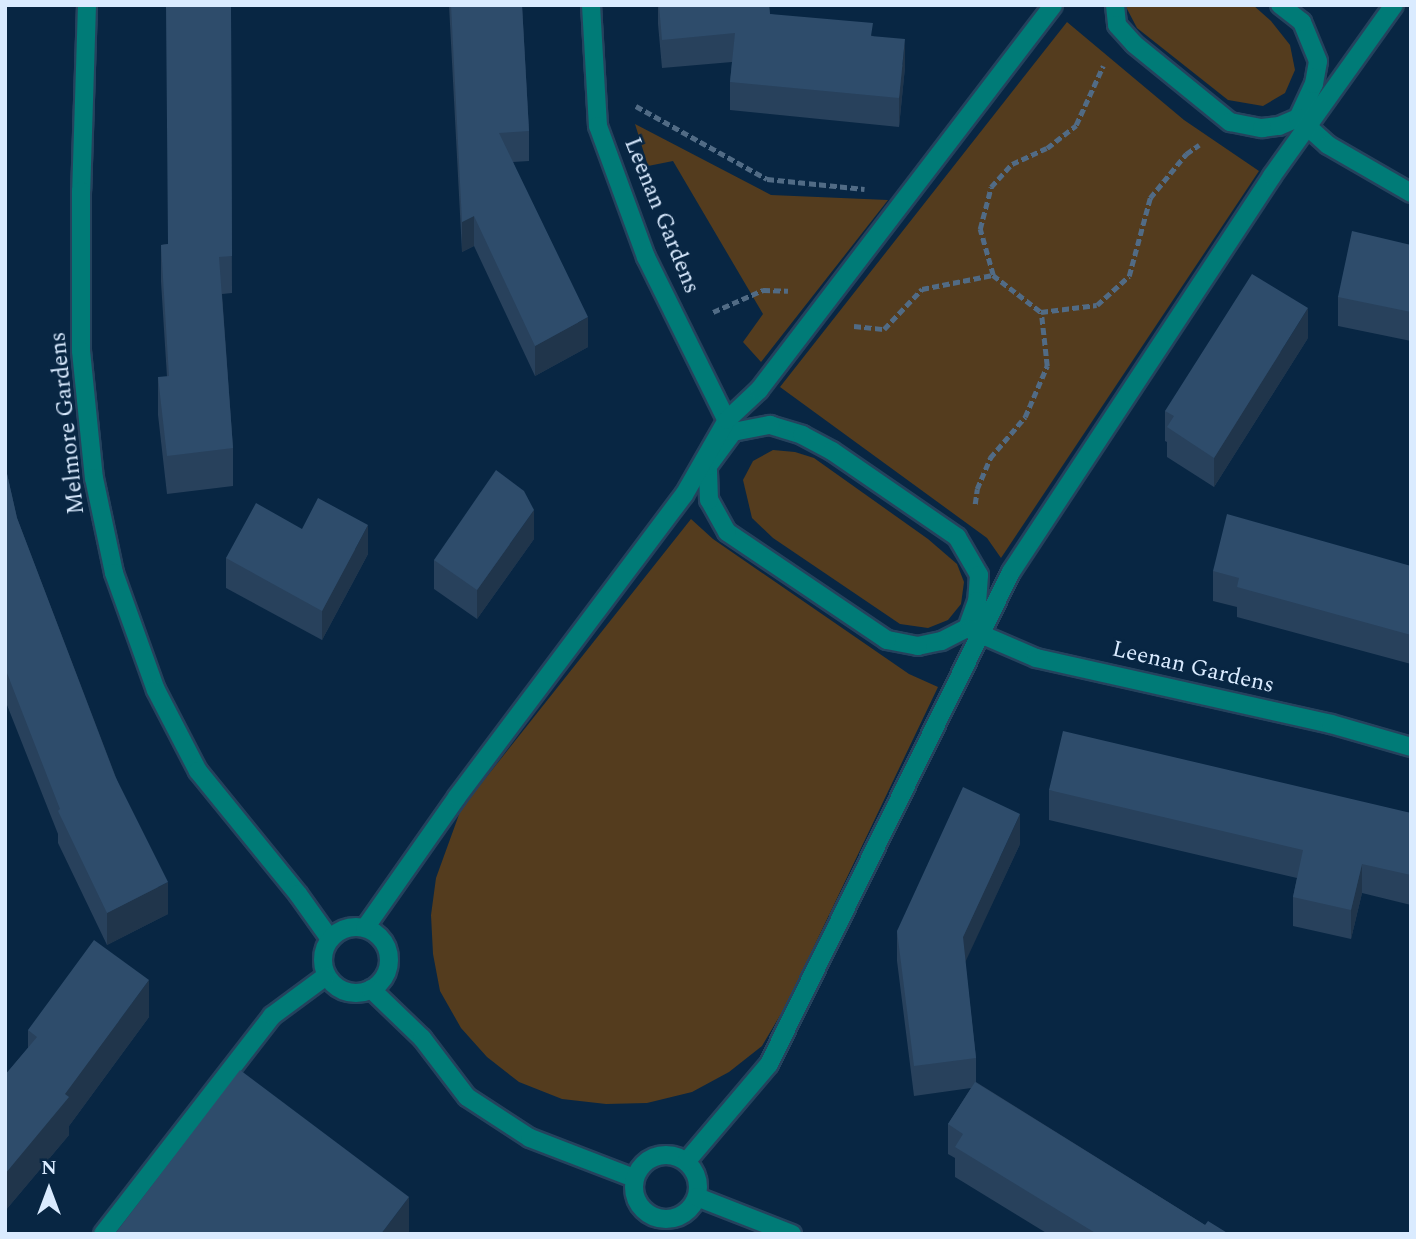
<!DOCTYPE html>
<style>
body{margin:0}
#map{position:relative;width:1416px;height:1239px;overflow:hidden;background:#082643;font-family:Spectral,serif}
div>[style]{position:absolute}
.green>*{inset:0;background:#543c1e}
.path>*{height:4.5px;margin-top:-2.25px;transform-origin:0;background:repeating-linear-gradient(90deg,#516b85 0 7px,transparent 0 10.5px)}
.roads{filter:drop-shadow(2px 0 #25425d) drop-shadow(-2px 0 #25425d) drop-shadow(0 2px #25425d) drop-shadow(0 -2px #25425d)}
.minor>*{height:18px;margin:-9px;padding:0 9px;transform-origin:9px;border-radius:9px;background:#007b77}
.minor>.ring{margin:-9px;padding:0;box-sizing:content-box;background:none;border:18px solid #007b77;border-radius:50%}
.wall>*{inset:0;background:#28415c}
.shaded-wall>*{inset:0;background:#20354b}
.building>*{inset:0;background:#2e4c6b}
span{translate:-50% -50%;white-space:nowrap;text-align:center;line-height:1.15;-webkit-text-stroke:5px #082643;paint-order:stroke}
.street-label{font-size:23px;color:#daebff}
.frame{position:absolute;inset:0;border:7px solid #daebff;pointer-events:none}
.north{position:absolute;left:14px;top:1155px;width:70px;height:70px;-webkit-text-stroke:5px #082643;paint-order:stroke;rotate:0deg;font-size:19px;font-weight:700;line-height:28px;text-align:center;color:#daebff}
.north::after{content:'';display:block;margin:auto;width:24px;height:32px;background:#daebff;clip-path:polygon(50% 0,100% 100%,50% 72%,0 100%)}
</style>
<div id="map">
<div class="green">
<i style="clip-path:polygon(1125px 5px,1253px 5px,1271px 21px,1290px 45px,1295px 70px,1285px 93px,1263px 106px,1228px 100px,1137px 28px)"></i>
<i style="clip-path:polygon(1067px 22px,1184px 120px,1259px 171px,1001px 558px,987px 538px,780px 387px)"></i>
<i style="clip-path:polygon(635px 124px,771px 195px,888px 200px,761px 362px,743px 342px,763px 314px,673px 161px,648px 166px)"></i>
<i style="clip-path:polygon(773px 450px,795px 452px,814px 458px,928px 539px,957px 564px,964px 582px,961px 604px,948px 620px,928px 628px,900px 624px,773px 538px,752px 518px,743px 480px,753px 461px)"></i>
<i style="clip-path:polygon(691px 519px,713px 539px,909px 674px,938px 687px,785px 1007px,762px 1046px,729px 1072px,692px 1092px,647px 1103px,606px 1104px,562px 1099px,519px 1082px,487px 1057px,461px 1028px,440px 991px,433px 954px,431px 915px,436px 878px,461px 809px)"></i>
</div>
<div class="path">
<i style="left:636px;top:106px;width:150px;rotate:29.1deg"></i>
<i style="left:767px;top:179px;width:98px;rotate:5.9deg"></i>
<i style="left:993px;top:275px;width:48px;rotate:-105.8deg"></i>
<i style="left:980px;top:229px;width:43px;rotate:-75.3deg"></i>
<i style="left:991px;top:187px;width:31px;rotate:-48deg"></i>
<i style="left:1012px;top:164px;width:38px;rotate:-25deg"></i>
<i style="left:1047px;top:148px;width:37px;rotate:-38deg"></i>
<i style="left:1076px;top:125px;width:65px;rotate:-65.4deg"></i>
<i style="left:713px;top:312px;width:55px;rotate:-23.7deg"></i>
<i style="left:763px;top:290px;width:25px;rotate:2deg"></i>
<i style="left:854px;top:326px;width:30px;rotate:6deg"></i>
<i style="left:884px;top:329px;width:55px;rotate:-46.5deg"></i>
<i style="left:922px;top:289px;width:72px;rotate:-11.2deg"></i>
<i style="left:993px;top:275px;width:61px;rotate:37.6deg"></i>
<i style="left:1041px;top:312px;width:56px;rotate:-7.1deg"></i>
<i style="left:1097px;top:305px;width:43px;rotate:-42.2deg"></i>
<i style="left:1129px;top:276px;width:81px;rotate:-74.9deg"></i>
<i style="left:1150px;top:198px;width:57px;rotate:-50.7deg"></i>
<i style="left:1186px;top:154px;width:16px;rotate:-35deg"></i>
<i style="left:975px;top:504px;width:15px;rotate:-82deg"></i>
<i style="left:977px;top:489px;width:34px;rotate:-67deg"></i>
<i style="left:990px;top:458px;width:54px;rotate:-49.5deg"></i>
<i style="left:1025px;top:417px;width:56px;rotate:-66.7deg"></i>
<i style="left:1047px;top:366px;width:54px;rotate:-96.3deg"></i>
</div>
<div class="roads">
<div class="minor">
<i style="left:87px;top:5px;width:186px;rotate:91.8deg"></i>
<i style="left:81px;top:191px;width:160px;rotate:90deg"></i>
<i style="left:81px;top:351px;width:128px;rotate:84.2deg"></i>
<i style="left:94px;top:478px;width:97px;rotate:78.1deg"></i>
<i style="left:114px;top:573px;width:124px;rotate:70.3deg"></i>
<i style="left:156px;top:690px;width:91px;rotate:62.6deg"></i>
<i style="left:198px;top:771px;width:159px;rotate:50.9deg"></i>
<i style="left:298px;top:894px;width:55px;rotate:54.6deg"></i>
<i style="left:591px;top:5px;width:121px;rotate:86.7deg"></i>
<i style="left:598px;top:126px;width:140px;rotate:69.9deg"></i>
<i style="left:646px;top:257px;width:192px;rotate:63.7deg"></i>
<i style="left:1115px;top:5px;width:20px;rotate:84deg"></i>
<i style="left:1117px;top:25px;width:25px;rotate:48deg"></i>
<i style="left:1134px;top:44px;width:124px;rotate:39.1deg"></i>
<i style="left:1230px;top:122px;width:33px;rotate:11deg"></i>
<i style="left:1262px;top:128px;width:17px;rotate:-7deg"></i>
<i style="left:1279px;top:126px;width:21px;rotate:-23deg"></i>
<i style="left:1298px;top:118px;width:38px;rotate:-65deg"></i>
<i style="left:1314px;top:84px;width:23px;rotate:-80deg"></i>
<i style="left:1318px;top:61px;width:42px;rotate:-112.3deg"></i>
<i style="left:1302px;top:22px;width:28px;rotate:-142deg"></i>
<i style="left:1298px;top:118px;width:40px;rotate:42deg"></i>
<i style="left:1328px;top:145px;width:96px;rotate:30deg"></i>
<i style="left:770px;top:425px;width:34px;rotate:17deg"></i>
<i style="left:802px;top:435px;width:34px;rotate:28deg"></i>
<i style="left:832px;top:451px;width:152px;rotate:34.5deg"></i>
<i style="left:957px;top:537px;width:44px;rotate:59.9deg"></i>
<i style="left:979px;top:575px;width:26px;rotate:94deg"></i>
<i style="left:977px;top:601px;width:29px;rotate:110deg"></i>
<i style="left:967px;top:628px;width:29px;rotate:153deg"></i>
<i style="left:941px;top:641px;width:24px;rotate:168deg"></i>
<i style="left:918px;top:646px;width:32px;rotate:-169deg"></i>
<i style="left:887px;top:640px;width:193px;rotate:-146deg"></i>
<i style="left:727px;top:532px;width:37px;rotate:-119deg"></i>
<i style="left:709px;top:500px;width:34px;rotate:-92deg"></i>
<i style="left:708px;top:466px;width:42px;rotate:-53.7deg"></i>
<i style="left:733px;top:432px;width:38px;rotate:-11deg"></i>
<i style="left:969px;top:629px;width:73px;rotate:23.4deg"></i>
<i style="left:1036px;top:658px;width:302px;rotate:12.6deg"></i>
<i style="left:1331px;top:724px;width:83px;rotate:16deg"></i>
<i class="ring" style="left:323px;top:927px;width:48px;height:48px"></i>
<i style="left:365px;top:928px;width:160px;rotate:-54.9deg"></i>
<i style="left:457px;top:797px;width:378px;rotate:-53.1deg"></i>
<i style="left:684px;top:495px;width:86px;rotate:-60.2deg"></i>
<i style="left:727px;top:420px;width:44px;rotate:-43.2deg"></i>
<i style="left:759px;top:390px;width:484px;rotate:-52.6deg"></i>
<i style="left:371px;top:989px;width:71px;rotate:43.9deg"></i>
<i style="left:422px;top:1038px;width:74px;rotate:52.7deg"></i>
<i style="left:467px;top:1097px;width:75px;rotate:33.1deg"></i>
<i style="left:530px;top:1138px;width:111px;rotate:21deg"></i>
<i class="ring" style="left:634px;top:1155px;width:46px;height:46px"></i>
<i style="left:686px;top:1162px;width:128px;rotate:-49.7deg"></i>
<i style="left:769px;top:1064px;width:548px;rotate:-63.81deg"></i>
<i style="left:1011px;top:572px;width:474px;rotate:-56.6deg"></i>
<i style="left:1272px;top:176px;width:210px;rotate:-54.5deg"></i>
<i style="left:697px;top:1197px;width:102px;rotate:21.3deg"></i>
<i style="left:103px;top:1234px;width:276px;rotate:-52.2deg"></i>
<i style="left:272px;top:1016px;width:67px;rotate:-36.5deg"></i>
</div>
</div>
<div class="wall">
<i style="clip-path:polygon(231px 5px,232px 293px,222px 294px,233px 448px,233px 486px,167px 494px,158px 415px,158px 377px,167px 377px,161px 282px,161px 245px,168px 244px)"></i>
<i style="clip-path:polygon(449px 5px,522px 5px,529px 131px,529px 161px,513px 162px,588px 347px,535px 376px,474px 246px,462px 252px)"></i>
<i style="clip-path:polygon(658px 5px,769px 5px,770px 14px,873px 36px,905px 67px,899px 127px,730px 110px,730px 82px,732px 62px,662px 68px,658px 24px)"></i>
<i style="clip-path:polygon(1411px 245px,1411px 341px,1338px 326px,1338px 297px)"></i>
<i style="clip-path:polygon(1308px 338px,1214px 487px,1167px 457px,1167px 442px,1165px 441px,1165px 411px)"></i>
<i style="clip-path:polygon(5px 465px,17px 518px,168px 914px,107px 945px,58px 843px,58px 834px,5px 700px)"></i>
<i style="clip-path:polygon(302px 529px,368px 554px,322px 640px,226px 588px,226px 558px)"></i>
<i style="clip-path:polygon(534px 539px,477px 619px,434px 589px,434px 560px)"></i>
<i style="clip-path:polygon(1411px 566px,1411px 664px,1237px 617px,1237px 607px,1213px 601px,1213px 571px)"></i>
<i style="clip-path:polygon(1049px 790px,1411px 813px,1411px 905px,1362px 893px,1351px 939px,1293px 926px,1293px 897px,1297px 878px,1049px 820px)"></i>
<i style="clip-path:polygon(1020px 844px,965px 961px,976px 1058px,976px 1082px,1205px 1225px,1229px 1234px,1048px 1234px,955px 1177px,955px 1158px,948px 1154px,948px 1124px,971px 1088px,914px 1096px,897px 961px,897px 931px)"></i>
<i style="clip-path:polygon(149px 1017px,69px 1126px,69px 1135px,5px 1211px,5px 1075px,28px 1048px,28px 1030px)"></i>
</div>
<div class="shaded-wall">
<i style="clip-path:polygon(905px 39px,905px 67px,899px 127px,899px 98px)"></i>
<i style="clip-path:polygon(474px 216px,474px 246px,462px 252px,462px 222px)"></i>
<i style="clip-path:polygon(1308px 308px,1308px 338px,1214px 487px,1214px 458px)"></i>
<i style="clip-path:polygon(588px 317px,588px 347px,535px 376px,535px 346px)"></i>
<i style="clip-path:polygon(534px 510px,534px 539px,477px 619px,477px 590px)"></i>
<i style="clip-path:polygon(368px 525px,368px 554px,322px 640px,322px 611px)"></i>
<i style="clip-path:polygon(1020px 814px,1020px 844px,963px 967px,963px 937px)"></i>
<i style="clip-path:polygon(1362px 864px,1362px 893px,1351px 939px,1351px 910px)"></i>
<i style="clip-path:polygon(168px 882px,168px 914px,107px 945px,107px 913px)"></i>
<i style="clip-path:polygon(149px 980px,149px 1017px,69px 1126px,69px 1135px,5px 1211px,5px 1174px)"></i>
<i style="clip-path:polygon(409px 1197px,409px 1234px,381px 1234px)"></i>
</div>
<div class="building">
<i style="clip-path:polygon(166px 5px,231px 5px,232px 256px,219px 257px,233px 448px,167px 456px,158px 377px,169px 376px,161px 245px,168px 244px)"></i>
<i style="clip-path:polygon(451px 5px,522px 5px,529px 131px,499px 133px,588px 317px,535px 346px,474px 216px,462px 222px)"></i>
<i style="clip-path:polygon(659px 5px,769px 5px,770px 14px,873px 23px,871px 36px,905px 39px,899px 98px,730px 82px,735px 33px,662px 40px)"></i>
<i style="clip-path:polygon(1352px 231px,1411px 245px,1411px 312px,1338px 297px)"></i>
<i style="clip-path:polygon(1252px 274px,1308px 308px,1214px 458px,1167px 427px,1174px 416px,1165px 411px)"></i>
<i style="clip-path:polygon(5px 465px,17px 518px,115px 776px,168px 882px,107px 913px,58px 811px,60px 809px,5px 668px)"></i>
<i style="clip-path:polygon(496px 470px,524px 491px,534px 510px,477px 590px,434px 560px)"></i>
<i style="clip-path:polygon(318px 498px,368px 525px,322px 611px,226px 558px,256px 503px,302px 529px)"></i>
<i style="clip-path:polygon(1227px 514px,1411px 566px,1411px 635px,1237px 587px,1239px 578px,1213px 571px)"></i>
<i style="clip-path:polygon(1063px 731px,1411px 813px,1411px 875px,1362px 864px,1351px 910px,1293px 897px,1303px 850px,1049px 790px)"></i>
<i style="clip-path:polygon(963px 787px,1020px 814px,963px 937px,976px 1058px,914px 1066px,897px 931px)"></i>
<i style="clip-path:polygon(94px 940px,149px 980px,65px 1094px,69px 1097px,5px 1174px,5px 1075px,37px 1037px,28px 1030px)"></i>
<i style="clip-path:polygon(240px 1070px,409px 1197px,381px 1234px,115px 1234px)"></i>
<i style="clip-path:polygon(975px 1082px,1205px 1225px,1208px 1221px,1229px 1234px,1097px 1234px,955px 1147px,963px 1134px,948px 1124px)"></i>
</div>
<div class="street-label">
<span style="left:661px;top:216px;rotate:68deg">Leenan Gardens</span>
<span style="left:68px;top:423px;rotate:-96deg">Melmore Gardens</span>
<span style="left:1193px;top:668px;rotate:13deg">Leenan Gardens</span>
</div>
<div class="frame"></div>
<div class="north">N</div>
</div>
